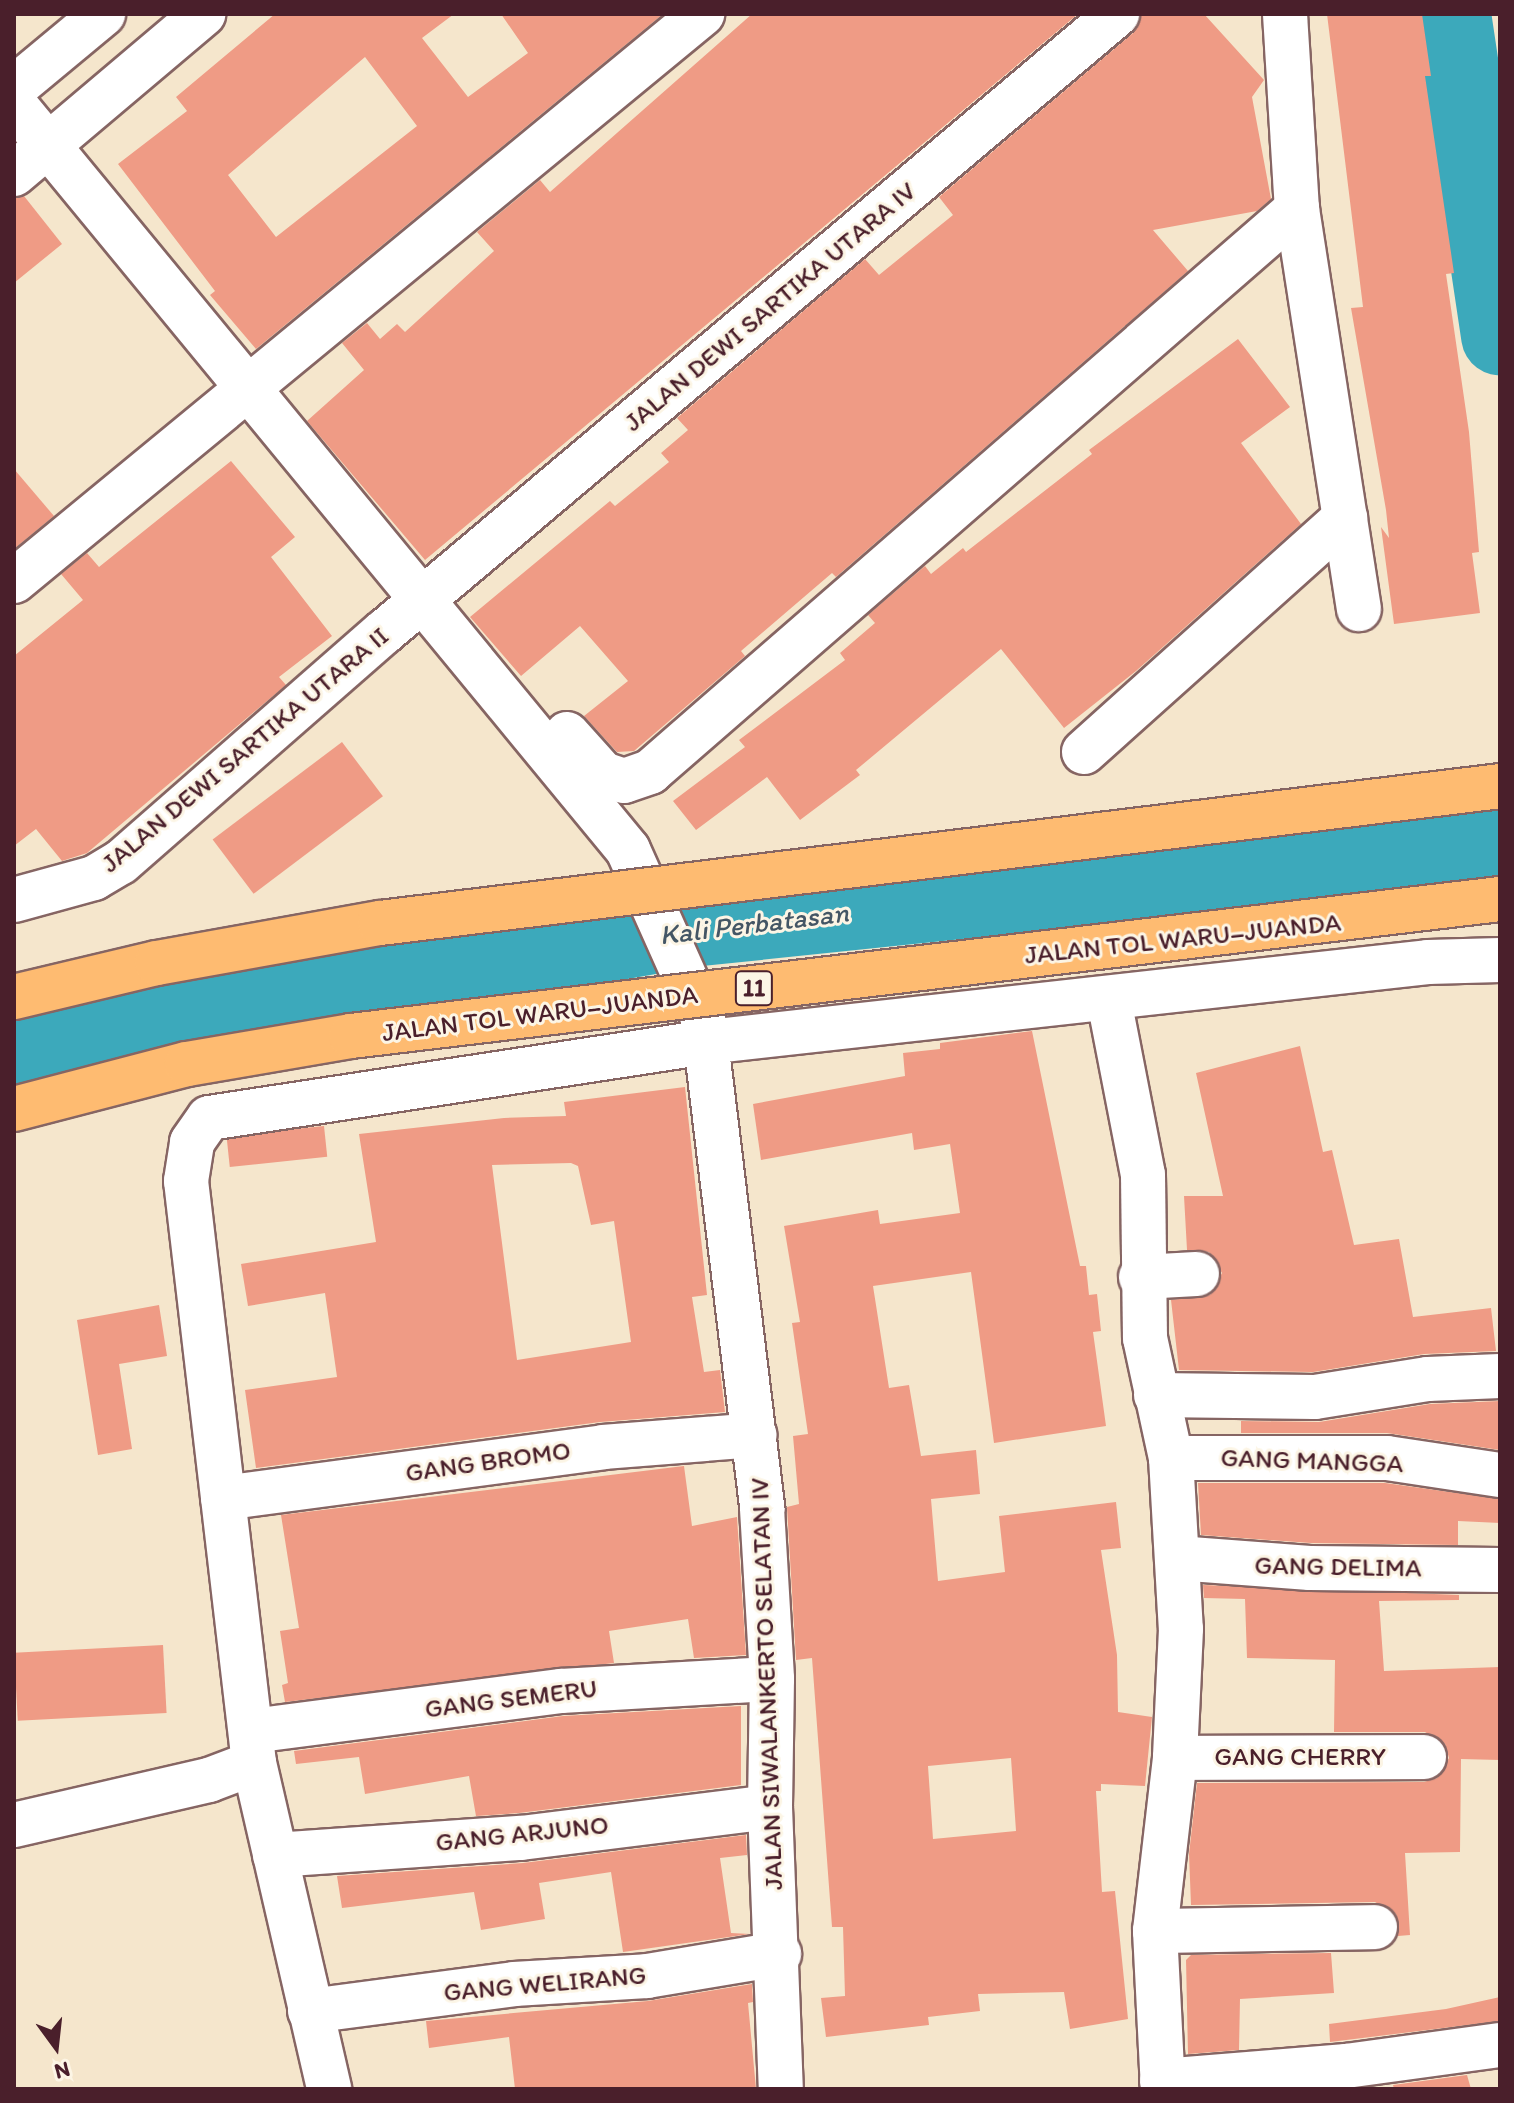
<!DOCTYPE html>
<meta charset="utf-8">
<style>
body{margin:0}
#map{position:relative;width:1514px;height:2103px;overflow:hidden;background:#f5e6cc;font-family:Itim,sans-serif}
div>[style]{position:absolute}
.river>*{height:78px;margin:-39px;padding:0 39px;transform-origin:39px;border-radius:39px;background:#3ca9bb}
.building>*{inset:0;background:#ef9b85;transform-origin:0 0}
.roads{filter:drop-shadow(2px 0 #866563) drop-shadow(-2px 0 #866563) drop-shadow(0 2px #866563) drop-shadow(0 -2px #866563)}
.minor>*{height:44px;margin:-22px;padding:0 22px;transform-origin:22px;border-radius:22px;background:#fff}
.bridges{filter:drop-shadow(2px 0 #866563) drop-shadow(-2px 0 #866563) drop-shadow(0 2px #866563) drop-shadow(0 -2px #866563)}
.highway-bridge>*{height:44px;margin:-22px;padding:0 22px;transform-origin:22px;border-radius:22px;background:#febb71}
span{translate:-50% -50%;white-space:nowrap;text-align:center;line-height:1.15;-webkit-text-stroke:6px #fcf5e5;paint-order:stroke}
.shield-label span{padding:2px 6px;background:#fcf5e5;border:2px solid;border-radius:6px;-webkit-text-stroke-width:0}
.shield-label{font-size:24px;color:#4a1f2b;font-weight:700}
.street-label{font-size:26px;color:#4a1f2b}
.water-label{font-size:28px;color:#445665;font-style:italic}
.frame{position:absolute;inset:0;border:16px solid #4a1f2b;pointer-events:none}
.north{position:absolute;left:16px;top:2007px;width:80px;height:80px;-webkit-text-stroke:6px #fcf5e5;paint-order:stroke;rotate:165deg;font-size:22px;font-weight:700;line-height:32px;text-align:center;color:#4a1f2b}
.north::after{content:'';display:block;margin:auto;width:28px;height:36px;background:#4a1f2b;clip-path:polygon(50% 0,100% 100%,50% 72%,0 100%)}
</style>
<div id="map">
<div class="river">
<i style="left:1452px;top:14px;width:326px;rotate:81.5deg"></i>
<i style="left:14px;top:1049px;width:688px;rotate:-10.13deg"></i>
<i style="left:691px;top:928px;width:813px;rotate:-5.93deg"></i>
</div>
<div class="building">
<i style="clip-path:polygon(evenodd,275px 14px,454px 14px,422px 38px,468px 97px,528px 53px,501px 14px,663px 14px,256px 349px,210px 295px,215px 291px,118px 164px,187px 111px,176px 97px,275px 14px,365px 57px,417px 126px,276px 237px,228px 175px,365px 57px)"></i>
<i style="clip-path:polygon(752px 14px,1078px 14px,425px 560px,307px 421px,364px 370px,342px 343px,367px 323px,380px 339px,397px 324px,405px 332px,494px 251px,477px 232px,540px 180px,550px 192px)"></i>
<i style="clip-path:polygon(1141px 14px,1204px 14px,1264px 80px,1252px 97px,1271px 199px,1257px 211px,1153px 230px,1188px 271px,836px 577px,832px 573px,741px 651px,745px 656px,634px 751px,617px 752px,584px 716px,628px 681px,580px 626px,521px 676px,470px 617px,610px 501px,615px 506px,669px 462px,661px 453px,688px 430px,677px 418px,865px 259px,879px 275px,953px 215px,939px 197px,1133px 33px)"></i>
<i style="clip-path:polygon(1327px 14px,1422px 14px,1431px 76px,1425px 76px,1454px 273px,1446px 274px,1469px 432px,1479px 552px,1472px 553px,1480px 613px,1394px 624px,1381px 527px,1389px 538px,1386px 510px,1351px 308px,1363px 307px)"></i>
<i style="clip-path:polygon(24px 196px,62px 244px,14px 283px,14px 198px)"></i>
<i style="clip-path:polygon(1238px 339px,1290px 407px,1241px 443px,1301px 524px,1136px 671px,1064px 728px,1001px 649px,856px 770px,860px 775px,800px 820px,767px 777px,696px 830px,673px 801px,745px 747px,739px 740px,845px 660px,840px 653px,875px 623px,868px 615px,925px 566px,931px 574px,963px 548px,966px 552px,1092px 454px,1089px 450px)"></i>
<i style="clip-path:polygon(231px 461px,295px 537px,271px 557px,332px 636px,279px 677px,286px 685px,87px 853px,62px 861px,36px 829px,14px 846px,14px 656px,83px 600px,61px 574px,87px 553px,99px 567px)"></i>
<i style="clip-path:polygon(14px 469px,54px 516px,14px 549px)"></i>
<i style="left:342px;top:742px;width:68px;height:162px;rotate:53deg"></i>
<i style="clip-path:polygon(evenodd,1032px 1031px,1080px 1266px,1086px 1266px,1089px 1295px,1097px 1294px,1101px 1331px,1093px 1332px,1106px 1426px,994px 1443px,971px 1272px,873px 1286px,889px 1388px,909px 1385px,921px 1456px,976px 1450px,980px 1494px,931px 1499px,938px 1581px,1005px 1572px,999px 1516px,1116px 1502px,1121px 1548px,1101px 1550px,1117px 1655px,1118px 1712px,1152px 1717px,1145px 1786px,1101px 1784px,1101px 1791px,1096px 1791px,1102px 1892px,1115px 1891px,1128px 2019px,1070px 2029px,1064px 1992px,978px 1994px,980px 2011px,928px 2017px,929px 2025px,826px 2037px,821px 1998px,845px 1996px,843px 1927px,832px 1927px,812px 1658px,796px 1660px,787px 1507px,799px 1504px,793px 1436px,808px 1434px,792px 1323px,800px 1322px,784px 1226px,878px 1210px,880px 1224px,960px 1213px,950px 1144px,914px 1150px,912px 1133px,761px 1160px,753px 1104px,905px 1076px,903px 1053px,940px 1049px,940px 1043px,1032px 1031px,1011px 1758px,1016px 1831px,933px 1839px,928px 1766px,1011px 1758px)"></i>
<i style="clip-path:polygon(1300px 1046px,1323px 1152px,1332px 1150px,1354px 1245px,1399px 1239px,1413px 1317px,1491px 1308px,1496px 1351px,1424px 1354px,1313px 1372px,1179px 1370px,1171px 1300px,1210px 1295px,1222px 1273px,1209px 1252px,1187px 1250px,1184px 1196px,1223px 1196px,1196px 1073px)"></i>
<i style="clip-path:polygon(evenodd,685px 1087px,707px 1295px,692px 1297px,704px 1372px,720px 1370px,725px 1412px,600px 1422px,256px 1468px,245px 1390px,337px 1377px,325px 1293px,248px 1306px,241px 1264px,376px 1242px,359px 1134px,504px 1118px,566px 1116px,564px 1102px,685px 1087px,571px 1163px,578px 1166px,591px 1225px,614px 1221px,631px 1342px,517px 1360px,492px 1165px,571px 1163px)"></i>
<i style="left:324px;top:1126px;width:31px;height:98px;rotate:84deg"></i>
<i style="clip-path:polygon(159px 1305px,167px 1356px,119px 1364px,132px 1449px,98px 1455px,77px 1320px)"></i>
<i style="clip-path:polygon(1500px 1401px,1500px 1450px,1387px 1433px,1241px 1433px,1241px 1421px,1319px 1422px,1430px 1404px)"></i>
<i style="clip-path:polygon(684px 1466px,692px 1526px,737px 1517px,746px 1655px,694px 1658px,688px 1619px,609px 1631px,614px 1663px,285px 1702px,282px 1685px,288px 1683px,280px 1631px,299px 1628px,281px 1515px)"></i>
<i style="clip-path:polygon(1198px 1483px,1385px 1483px,1500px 1499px,1500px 1523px,1458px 1521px,1458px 1545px,1311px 1543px,1201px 1535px)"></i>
<i style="clip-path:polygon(1203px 1585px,1459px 1595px,1459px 1600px,1379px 1601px,1384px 1671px,1500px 1667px,1500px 1760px,1461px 1759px,1460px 1852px,1405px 1853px,1410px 1935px,1398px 1936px,1396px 1914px,1375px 1902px,1191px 1905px,1189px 1854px,1197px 1783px,1424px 1782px,1437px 1778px,1449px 1758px,1445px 1744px,1425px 1732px,1334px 1732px,1335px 1660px,1247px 1658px,1245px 1599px,1204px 1598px)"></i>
<i style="left:163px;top:1645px;width:68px;height:149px;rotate:87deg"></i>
<i style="clip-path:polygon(741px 1706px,741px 1785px,519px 1813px,476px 1816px,469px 1776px,365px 1794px,359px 1757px,296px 1764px,294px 1751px,563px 1716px)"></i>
<i style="clip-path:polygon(746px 1835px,747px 1855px,720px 1858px,731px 1933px,750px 1934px,623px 1952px,611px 1872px,539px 1883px,545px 1919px,481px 1930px,474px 1892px,342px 1908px,337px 1876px,523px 1863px)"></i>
<i style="clip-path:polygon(1331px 1953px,1334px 1993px,1240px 1999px,1239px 2050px,1188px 2054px,1186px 1960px,1191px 1955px)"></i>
<i style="clip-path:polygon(752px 1984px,753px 2002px,748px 2003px,756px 2089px,515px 2089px,509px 2037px,429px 2048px,426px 2021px,648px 2001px)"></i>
<i style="clip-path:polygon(1500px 1997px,1500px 2021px,1330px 2042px,1329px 2024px,1446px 2009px)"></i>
<i style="clip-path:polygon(1467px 2075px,1471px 2089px,1394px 2089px,1393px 2085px)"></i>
</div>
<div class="roads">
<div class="minor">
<i style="left:1285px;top:14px;width:195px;rotate:86.5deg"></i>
<i style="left:1297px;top:209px;width:405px;rotate:81.2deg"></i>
<i style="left:14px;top:88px;width:116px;rotate:-39.7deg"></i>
<i style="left:14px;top:104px;width:966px;rotate:50.54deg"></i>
<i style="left:628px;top:850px;width:184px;rotate:65.9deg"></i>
<i style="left:703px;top:1018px;width:495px;rotate:83.1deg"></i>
<i style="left:762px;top:1509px;width:170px;rotate:86.6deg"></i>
<i style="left:772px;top:1679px;width:128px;rotate:90.9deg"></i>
<i style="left:770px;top:1807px;width:282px;rotate:87.8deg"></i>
<i style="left:14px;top:174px;width:248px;rotate:-40.2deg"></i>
<i style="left:14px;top:581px;width:892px;rotate:-39.49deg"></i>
<i style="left:567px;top:734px;width:54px;rotate:48deg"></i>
<i style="left:603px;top:774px;width:22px;rotate:18deg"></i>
<i style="left:624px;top:781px;width:28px;rotate:-19deg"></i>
<i style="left:650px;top:772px;width:858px;rotate:-41.03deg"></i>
<i style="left:1084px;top:752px;width:351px;rotate:-41.9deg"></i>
<i style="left:14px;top:900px;width:83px;rotate:-15.4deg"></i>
<i style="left:94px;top:878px;width:31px;rotate:-31deg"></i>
<i style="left:121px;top:862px;width:349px;rotate:-41.2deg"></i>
<i style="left:384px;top:632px;width:959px;rotate:-40.13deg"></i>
<i style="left:1109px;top:1000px;width:178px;rotate:79deg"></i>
<i style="left:1143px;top:1175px;width:163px;rotate:89.3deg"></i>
<i style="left:1145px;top:1338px;width:123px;rotate:77.8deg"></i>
<i style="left:1171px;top:1458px;width:171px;rotate:86.7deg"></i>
<i style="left:1181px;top:1629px;width:129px;rotate:92.7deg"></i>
<i style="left:1175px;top:1758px;width:174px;rotate:96.6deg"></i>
<i style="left:1155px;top:1931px;width:158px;rotate:87.1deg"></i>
<i style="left:1141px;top:1277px;width:56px;rotate:-3.1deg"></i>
<i style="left:1156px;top:1395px;width:159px;rotate:0.7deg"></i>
<i style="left:1315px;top:1397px;width:114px;rotate:-9.1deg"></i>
<i style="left:1428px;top:1379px;width:72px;rotate:-2.4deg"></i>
<i style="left:1171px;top:1458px;width:216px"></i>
<i style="left:1387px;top:1458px;width:114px;rotate:8.6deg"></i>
<i style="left:223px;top:1498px;width:383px;rotate:-7.6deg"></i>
<i style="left:603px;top:1447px;width:152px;rotate:-4.5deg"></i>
<i style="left:1177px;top:1558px;width:133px;rotate:4.3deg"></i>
<i style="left:1310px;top:1568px;width:190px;rotate:0.6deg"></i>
<i style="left:252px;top:1731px;width:312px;rotate:-7.4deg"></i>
<i style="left:561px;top:1691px;width:211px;rotate:-3.3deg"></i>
<i style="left:1175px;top:1758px;width:249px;rotate:-0.2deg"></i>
<i style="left:254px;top:1763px;width:335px;rotate:77deg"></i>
<i style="left:14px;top:1825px;width:200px;rotate:-13deg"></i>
<i style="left:209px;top:1780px;width:48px;rotate:-20.7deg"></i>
<i style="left:254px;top:1763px;width:586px;rotate:-96.66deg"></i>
<i style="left:186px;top:1181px;width:39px;rotate:-81deg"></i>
<i style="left:192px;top:1142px;width:29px;rotate:-55deg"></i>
<i style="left:209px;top:1118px;width:504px;rotate:-8.68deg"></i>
<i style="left:707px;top:1042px;width:725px;rotate:-6.33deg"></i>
<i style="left:1428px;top:962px;width:72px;rotate:-1.6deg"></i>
<i style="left:275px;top:1855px;width:247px;rotate:-4deg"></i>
<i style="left:521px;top:1838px;width:251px;rotate:-7.1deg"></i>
<i style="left:1155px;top:1931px;width:220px;rotate:-1deg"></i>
<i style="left:310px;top:2011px;width:206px;rotate:-7.5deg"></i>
<i style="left:514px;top:1984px;width:133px;rotate:-3.4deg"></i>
<i style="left:647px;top:1976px;width:134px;rotate:-9.5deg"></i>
<i style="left:1162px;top:2081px;width:185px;rotate:-4.7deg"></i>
<i style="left:1346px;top:2066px;width:155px;rotate:-7.8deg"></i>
</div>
</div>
<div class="bridges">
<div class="highway-bridge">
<i style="left:14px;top:997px;width:147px;rotate:-13.4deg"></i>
<i style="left:157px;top:963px;width:227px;rotate:-10.2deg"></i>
<i style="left:380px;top:923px;width:1128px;rotate:-6.97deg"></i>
<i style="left:14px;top:1109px;width:179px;rotate:-14.6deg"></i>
<i style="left:187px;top:1064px;width:166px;rotate:-9.7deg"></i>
<i style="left:351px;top:1036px;width:1157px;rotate:-6.8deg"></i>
</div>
</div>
<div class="shield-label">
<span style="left:754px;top:988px">11</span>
</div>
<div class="street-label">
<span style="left:770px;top:307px;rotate:-40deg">JALAN DEWI SARTIKA UTARA IV</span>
<span style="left:245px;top:750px;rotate:-40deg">JALAN DEWI SARTIKA UTARA II</span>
<span style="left:1183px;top:939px;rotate:-6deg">JALAN TOL WARU–JUANDA</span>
<span style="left:540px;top:1014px;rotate:-7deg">JALAN TOL WARU–JUANDA</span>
<span style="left:1312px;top:1461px;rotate:2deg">GANG MANGGA</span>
<span style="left:488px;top:1462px;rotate:-8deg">GANG BROMO</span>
<span style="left:1338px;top:1567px;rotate:1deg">GANG DELIMA</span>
<span style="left:767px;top:1684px;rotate:-92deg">JALAN SIWALANKERTO SELATAN IV</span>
<span style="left:511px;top:1699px;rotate:-7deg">GANG SEMERU</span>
<span style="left:1300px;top:1757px">GANG CHERRY</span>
<span style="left:522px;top:1834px;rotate:-6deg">GANG ARJUNO</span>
<span style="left:545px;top:1984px;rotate:-5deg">GANG WELIRANG</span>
</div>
<div class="water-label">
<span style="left:754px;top:923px;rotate:-7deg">Kali Perbatasan</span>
</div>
<div class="frame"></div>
<div class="north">N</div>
</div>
